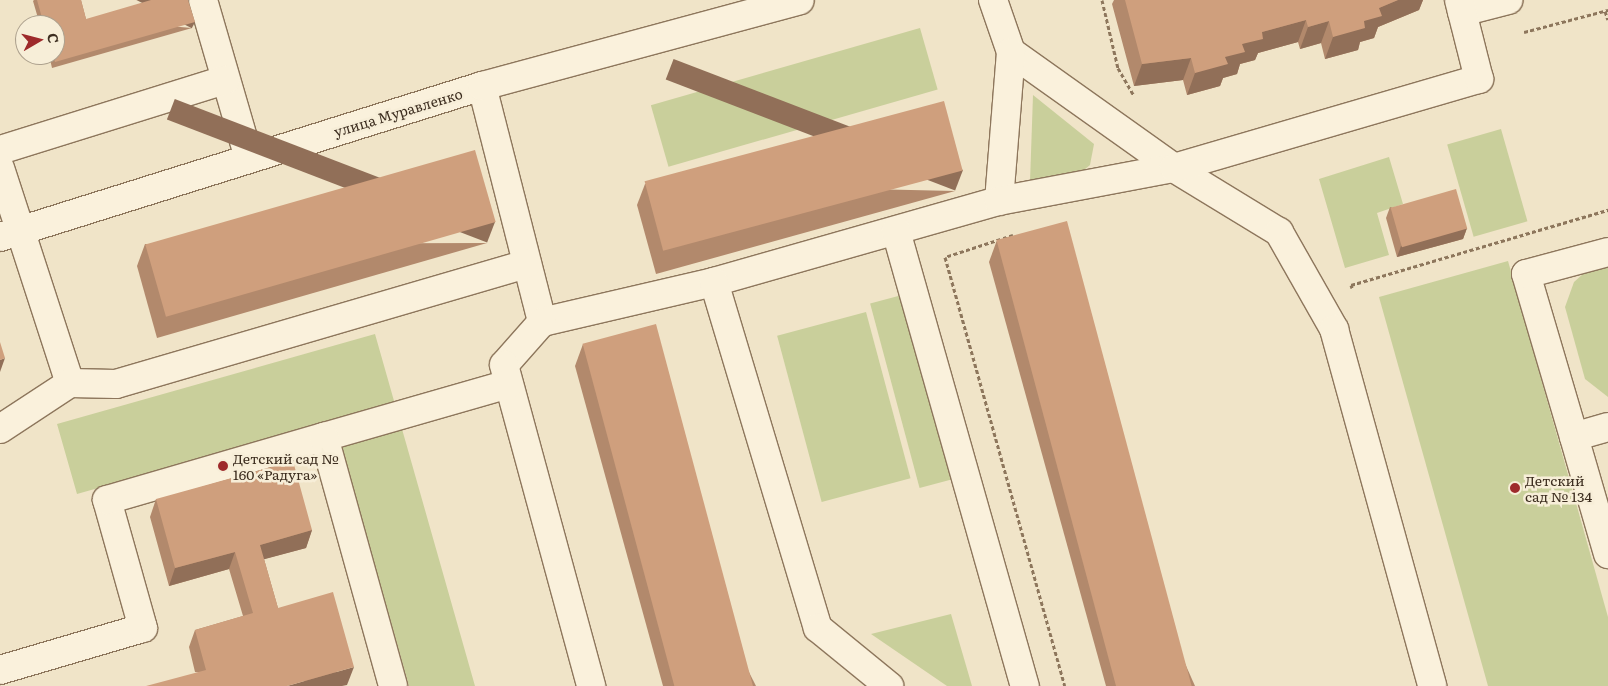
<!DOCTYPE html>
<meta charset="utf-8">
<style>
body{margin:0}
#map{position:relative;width:1608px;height:686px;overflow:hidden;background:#f0e4c8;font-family:Literata,serif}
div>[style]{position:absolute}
.green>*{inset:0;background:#c9cf9b;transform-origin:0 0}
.path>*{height:3px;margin-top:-1.5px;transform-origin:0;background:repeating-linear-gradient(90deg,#8d765c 0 4px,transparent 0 6.5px)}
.roads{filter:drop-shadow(1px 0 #8d765c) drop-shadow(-1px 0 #8d765c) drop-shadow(0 1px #8d765c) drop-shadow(0 -1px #8d765c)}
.minor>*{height:28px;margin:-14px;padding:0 14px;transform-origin:14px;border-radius:14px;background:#faf1dc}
.wall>*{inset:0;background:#b2896c}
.shaded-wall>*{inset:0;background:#916f58;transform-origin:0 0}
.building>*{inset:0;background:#cf9f7d;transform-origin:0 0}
.dots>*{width:14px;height:14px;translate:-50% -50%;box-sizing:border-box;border:2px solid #f7eed8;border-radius:50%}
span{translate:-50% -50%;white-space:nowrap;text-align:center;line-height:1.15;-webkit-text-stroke:5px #f7eed8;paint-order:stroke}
.street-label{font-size:14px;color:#3d2e20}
.poi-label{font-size:14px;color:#3d2e20}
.left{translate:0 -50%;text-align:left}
.north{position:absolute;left:15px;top:15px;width:50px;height:50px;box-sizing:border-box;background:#f7eed8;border:1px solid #ada18e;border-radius:50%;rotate:82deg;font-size:14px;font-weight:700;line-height:20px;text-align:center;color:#3d2e20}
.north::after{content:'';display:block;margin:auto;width:18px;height:22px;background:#9e2a2b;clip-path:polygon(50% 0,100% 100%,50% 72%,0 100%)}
</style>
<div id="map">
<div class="green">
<i style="left:920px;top:28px;width:64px;height:280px;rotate:74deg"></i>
<i style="clip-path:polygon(1033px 95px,1094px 144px,1090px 165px,1078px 175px,1030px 182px)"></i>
<i style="left:1501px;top:129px;width:96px;height:56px;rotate:74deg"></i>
<i style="clip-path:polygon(1389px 157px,1403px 204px,1377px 213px,1389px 255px,1345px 268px,1319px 179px)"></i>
<i style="clip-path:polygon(1608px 260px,1608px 397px,1585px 379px,1565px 307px,1574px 282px,1593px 265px)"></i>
<i style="clip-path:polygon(1508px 261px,1608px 617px,1608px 686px,1488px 686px,1379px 297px)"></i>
<i style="left:902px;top:295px;width:191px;height:33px;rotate:75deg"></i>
<i style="left:866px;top:312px;width:172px;height:92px;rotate:75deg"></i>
<i style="clip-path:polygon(375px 334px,475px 686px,409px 686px,334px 421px,77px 494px,57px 424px)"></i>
<i style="clip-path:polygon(951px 614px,972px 686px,947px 686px,871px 634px)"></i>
</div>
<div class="path">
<i style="left:1102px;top:0;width:70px;rotate:76.8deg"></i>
<i style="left:1118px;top:68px;width:32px;rotate:60deg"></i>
<i style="left:1605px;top:11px;width:9px;rotate:72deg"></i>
<i style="left:1524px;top:32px;width:87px;rotate:-14.7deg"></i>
<i style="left:1013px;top:235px;width:71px;rotate:162.1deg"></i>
<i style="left:945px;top:257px;width:445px;rotate:74.4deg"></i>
<i style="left:1352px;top:288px;width:3px;rotate:-108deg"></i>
<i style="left:1351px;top:285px;width:268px;rotate:-16.3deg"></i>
</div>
<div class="roads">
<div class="minor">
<i style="left:203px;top:0;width:165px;rotate:73.8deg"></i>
<i style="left:993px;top:0;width:55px;rotate:70.9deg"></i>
<i style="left:1011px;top:52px;width:200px;rotate:35.4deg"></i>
<i style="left:1174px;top:168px;width:123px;rotate:31.4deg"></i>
<i style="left:1279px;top:232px;width:112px;rotate:60.4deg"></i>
<i style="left:1334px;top:329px;width:370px;rotate:74.6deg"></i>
<i style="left:1462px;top:12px;width:48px;rotate:-14.6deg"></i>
<i style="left:482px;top:86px;width:244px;rotate:75.7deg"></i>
<i style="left:542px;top:322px;width:177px;rotate:-13.1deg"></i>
<i style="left:714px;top:282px;width:296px;rotate:-15.9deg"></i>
<i style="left:999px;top:201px;width:149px;rotate:-85.4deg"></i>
<i style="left:0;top:150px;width:236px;rotate:-17.3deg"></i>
<i style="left:0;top:168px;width:226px;rotate:72deg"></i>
<i style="left:999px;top:201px;width:178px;rotate:-10.7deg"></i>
<i style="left:1174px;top:168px;width:318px;rotate:-16.3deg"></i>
<i style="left:1479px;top:79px;width:81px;rotate:-104.2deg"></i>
<i style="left:896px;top:231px;width:473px;rotate:74.2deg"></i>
<i style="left:0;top:237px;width:505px;rotate:-17.39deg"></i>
<i style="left:482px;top:86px;width:329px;rotate:-15.1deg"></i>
<i style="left:714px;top:282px;width:361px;rotate:73.3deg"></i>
<i style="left:818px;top:628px;width:92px;rotate:39.2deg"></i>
<i style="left:542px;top:322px;width:57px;rotate:131.5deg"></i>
<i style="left:504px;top:365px;width:333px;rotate:74.8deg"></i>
<i style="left:1608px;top:427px;width:35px;rotate:164deg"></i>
<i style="left:1574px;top:437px;width:122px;rotate:73.8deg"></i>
<i style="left:0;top:429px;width:84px;rotate:-33.3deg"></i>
<i style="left:70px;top:383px;width:46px;rotate:1.2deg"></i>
<i style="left:116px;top:384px;width:428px;rotate:-16.3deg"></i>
<i style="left:324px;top:437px;width:192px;rotate:-16deg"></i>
<i style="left:1574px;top:437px;width:170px;rotate:-106.4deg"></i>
<i style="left:1526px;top:274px;width:85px;rotate:-15deg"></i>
<i style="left:0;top:670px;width:149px;rotate:-16.4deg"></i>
<i style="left:143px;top:628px;width:133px;rotate:-105.7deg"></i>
<i style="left:107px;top:500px;width:226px;rotate:-16.2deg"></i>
<i style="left:324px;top:437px;width:258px;rotate:74.5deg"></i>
</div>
</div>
<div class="wall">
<i style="clip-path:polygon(34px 0,81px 0,86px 19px,192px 28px,52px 68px,49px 55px,55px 55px,55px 25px,40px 25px,33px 1px)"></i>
<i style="clip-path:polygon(1114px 0,1423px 0,1419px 10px,1378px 27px,1374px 38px,1360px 42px,1358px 50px,1325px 59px,1321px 43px,1300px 49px,1298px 42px,1258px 53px,1255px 60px,1240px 64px,1237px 74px,1223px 78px,1220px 86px,1187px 95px,1183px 80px,1134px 86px,1112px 4px)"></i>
<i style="clip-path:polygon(645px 184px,955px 191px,656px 274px,637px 205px)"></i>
<i style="clip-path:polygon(1390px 207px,1467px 228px,1463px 239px,1397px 257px,1386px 218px)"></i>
<i style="clip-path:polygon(997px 240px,1195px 686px,1106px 686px,989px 262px)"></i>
<i style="clip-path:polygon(487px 243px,157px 338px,137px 266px,145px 244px)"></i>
<i style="clip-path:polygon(583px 344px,756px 686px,663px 686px,575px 366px)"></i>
<i style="clip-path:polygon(156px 499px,312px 530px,306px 548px,264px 559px,278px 608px,347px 685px,195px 672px,189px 647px,195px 630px,243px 616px,229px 569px,169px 586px,150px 517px)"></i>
</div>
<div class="shaded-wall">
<i style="clip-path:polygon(1398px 0,1423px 0,1419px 10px,1378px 27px,1374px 38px,1360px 42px,1358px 50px,1325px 59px,1333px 37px,1364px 21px,1379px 8px)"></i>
<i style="clip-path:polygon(1306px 20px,1298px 42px,1258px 53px,1255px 60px,1240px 64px,1237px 74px,1223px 78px,1220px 86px,1187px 95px,1195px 73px,1262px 32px)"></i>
<i style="clip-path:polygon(1329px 21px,1321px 43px,1300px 49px,1308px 27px)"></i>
<i style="left:195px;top:22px;width:7px;height:146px;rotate:117deg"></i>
<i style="clip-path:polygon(1191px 58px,1183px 80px,1134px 86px,1142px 64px)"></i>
<i style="left:963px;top:170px;width:22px;height:310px;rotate:111deg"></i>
<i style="left:495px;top:222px;width:22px;height:343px;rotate:111deg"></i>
<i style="clip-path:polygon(1467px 228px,1463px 239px,1397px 257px,1401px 246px)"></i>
<i style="clip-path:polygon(5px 358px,0 372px,0 360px)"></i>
<i style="clip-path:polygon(312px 530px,306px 548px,254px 562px,260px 545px)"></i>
<i style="clip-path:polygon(235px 552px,229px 569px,169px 586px,175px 568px)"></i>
<i style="clip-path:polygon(354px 667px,347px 685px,342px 686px,287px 686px)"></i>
</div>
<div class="building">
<i style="clip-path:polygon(37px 0,81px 0,86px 19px,151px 0,188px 0,195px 22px,55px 62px,53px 55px,55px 55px,55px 25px,44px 25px)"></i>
<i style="clip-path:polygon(1125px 0,1398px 0,1379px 8px,1382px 16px,1364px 21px,1365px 28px,1333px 37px,1329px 21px,1308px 27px,1306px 20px,1262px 32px,1263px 39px,1242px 44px,1245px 52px,1225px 57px,1228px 64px,1195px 73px,1191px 58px,1142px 64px)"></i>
<i style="left:944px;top:101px;width:72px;height:310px;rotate:75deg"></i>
<i style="left:475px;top:150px;width:75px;height:343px;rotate:74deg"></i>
<i style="left:1456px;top:189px;width:41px;height:68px;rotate:74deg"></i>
<i style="left:1067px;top:221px;width:482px;height:73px;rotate:75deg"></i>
<i style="left:656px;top:324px;width:376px;height:76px;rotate:75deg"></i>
<i style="clip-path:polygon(0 342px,5px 358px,0 360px)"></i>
<i style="clip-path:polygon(293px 461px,312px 530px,260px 545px,278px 608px,333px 592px,354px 667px,287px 686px,146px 686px,206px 670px,195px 630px,253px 613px,235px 552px,175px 568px,156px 499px)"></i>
</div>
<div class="dots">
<i style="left:223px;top:466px;background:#9e2a2b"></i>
<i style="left:1515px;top:488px;background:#9e2a2b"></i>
</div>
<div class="street-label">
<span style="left:398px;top:112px;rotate:-17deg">улица Муравленко</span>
</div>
<div class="poi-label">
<span class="left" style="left:233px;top:466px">Детский сад №<br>160 «Радуга»</span>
<span class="left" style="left:1525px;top:488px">Детский<br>сад № 134</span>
</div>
<div class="north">С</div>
</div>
